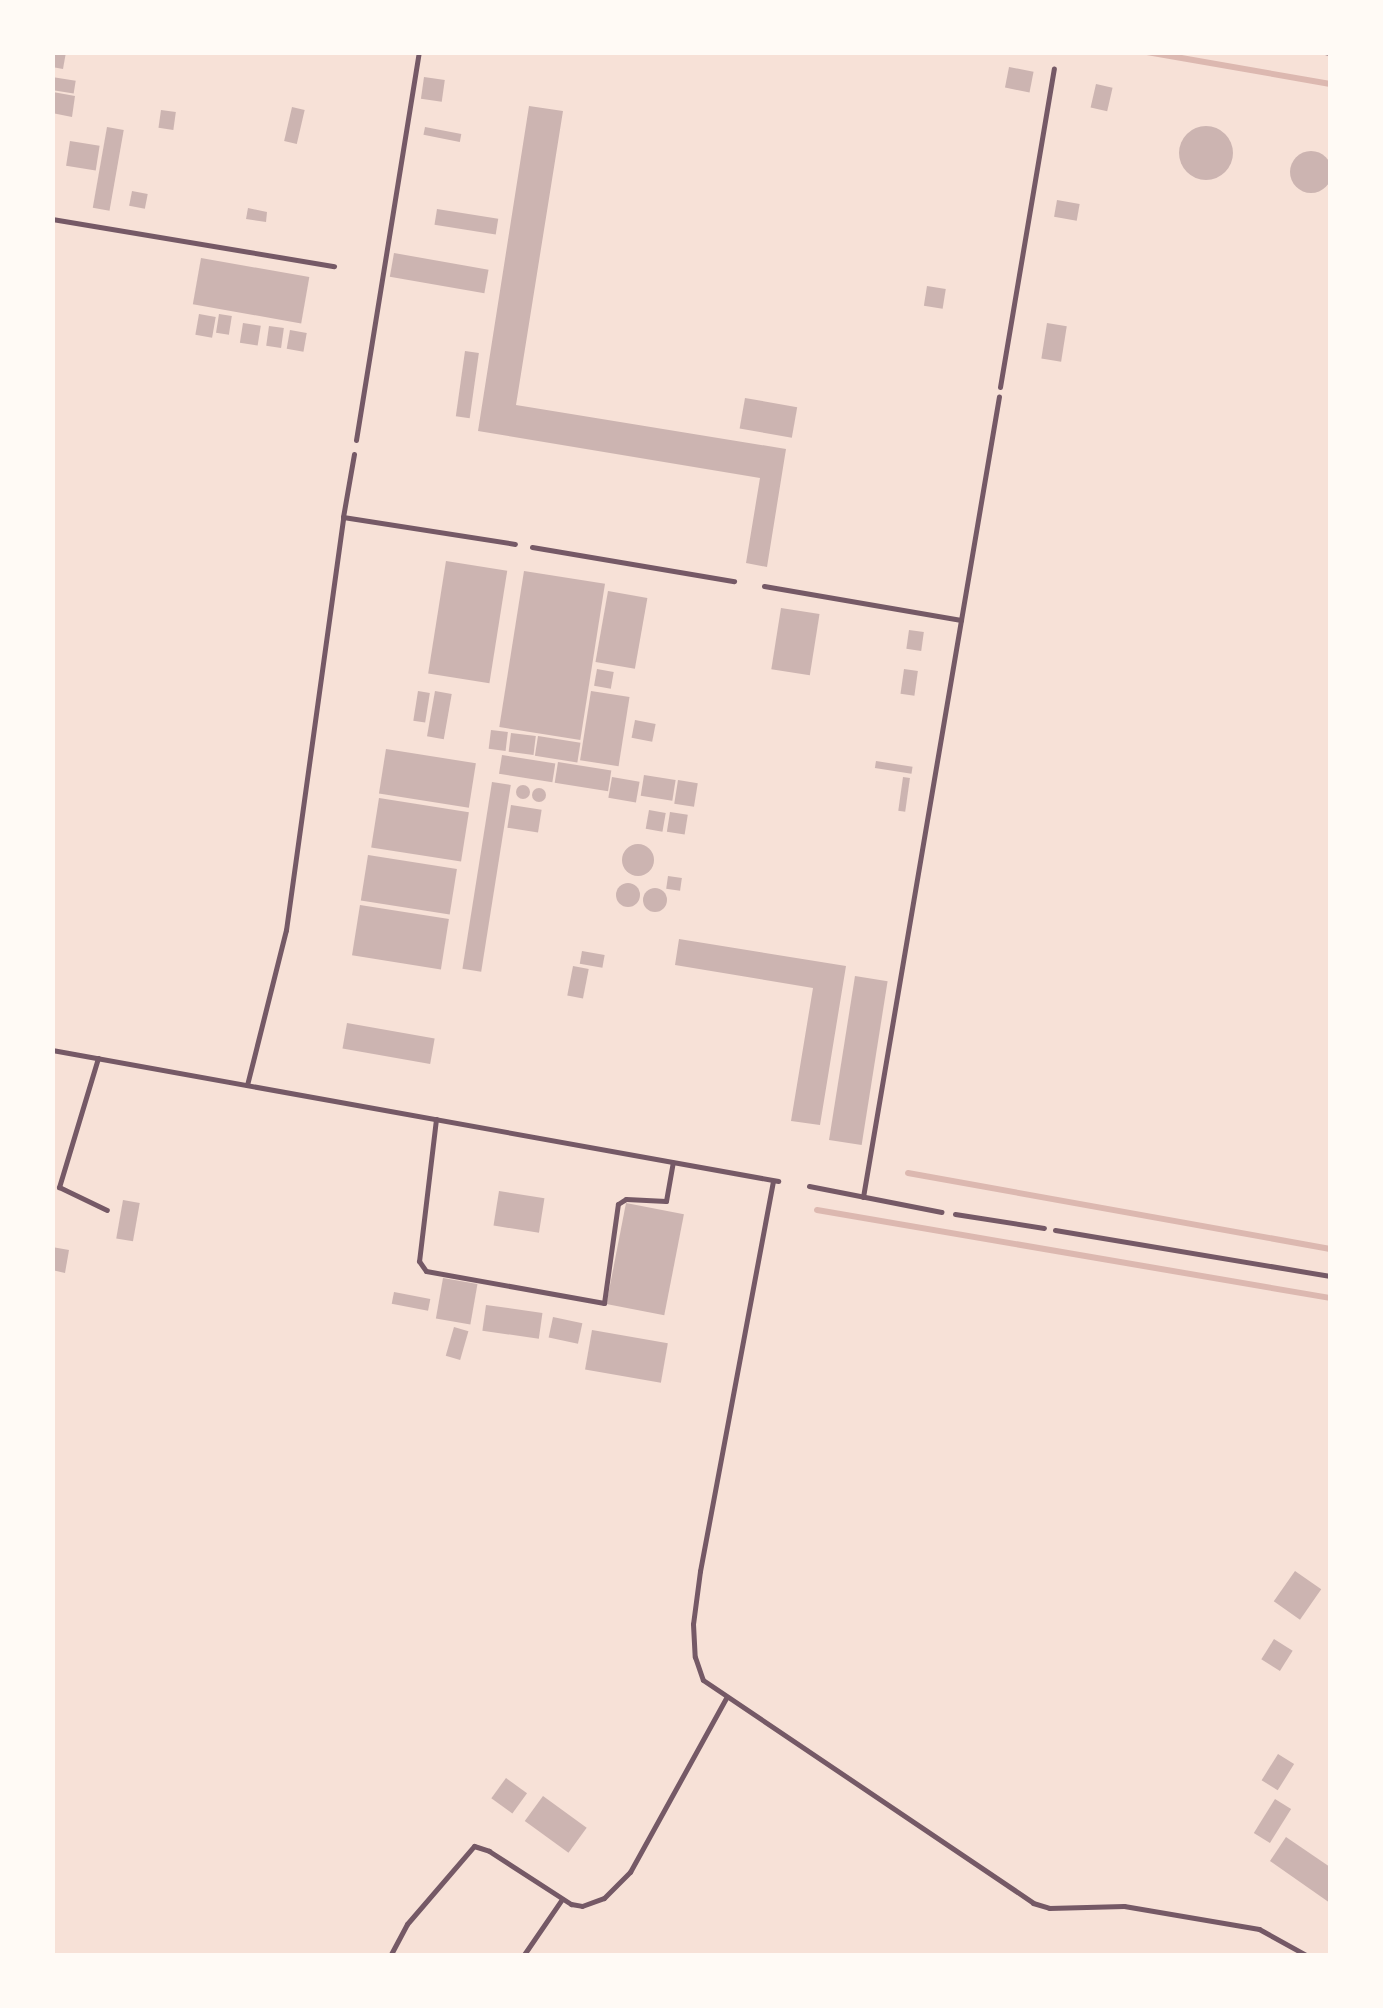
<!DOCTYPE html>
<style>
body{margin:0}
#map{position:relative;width:1383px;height:2008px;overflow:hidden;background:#f7e1d7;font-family:Roboto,sans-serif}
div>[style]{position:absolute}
.stream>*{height:6px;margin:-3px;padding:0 3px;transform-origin:3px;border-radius:3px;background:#dcb8b0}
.building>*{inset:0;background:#ccb4b1;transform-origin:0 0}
.round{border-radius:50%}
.service>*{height:5px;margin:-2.5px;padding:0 2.5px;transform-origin:2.5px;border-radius:2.5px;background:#755966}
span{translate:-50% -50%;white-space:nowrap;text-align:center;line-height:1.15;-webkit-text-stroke:8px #fffaf5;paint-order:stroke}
.frame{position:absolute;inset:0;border:55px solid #fffaf5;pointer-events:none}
</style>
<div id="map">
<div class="stream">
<i style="left:1147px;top:52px;width:186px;rotate:9.9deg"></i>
<i style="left:908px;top:1173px;width:429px;rotate:10.2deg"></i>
<i style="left:817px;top:1210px;width:520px;rotate:9.73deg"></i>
</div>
<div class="building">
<i style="clip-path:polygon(52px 52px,66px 52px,63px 69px,52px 67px)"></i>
<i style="left:1009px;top:67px;width:25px;height:21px;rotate:11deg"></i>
<i style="left:52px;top:77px;width:24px;height:13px;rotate:9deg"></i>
<i style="left:424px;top:77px;width:21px;height:22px;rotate:8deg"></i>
<i style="left:1096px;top:84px;width:17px;height:24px;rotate:13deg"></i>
<i style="clip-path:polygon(53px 92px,75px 96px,72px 117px,52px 113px)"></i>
<i style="clip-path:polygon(529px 106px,563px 111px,516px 405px,786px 449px,767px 567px,746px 563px,760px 478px,478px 431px)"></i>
<i style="left:292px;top:107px;width:13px;height:35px;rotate:13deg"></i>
<i style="left:161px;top:110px;width:15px;height:18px;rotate:8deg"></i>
<i class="round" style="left:1179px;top:126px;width:54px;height:54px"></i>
<i style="left:107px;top:127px;width:17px;height:82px;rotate:10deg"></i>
<i style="left:425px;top:127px;width:37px;height:8px;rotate:11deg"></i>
<i style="left:70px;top:141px;width:30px;height:25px;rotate:9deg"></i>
<i class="round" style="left:1290px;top:151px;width:42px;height:42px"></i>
<i style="left:132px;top:191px;width:16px;height:15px;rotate:11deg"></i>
<i style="left:1057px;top:200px;width:23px;height:17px;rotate:10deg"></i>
<i style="clip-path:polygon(248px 208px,267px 212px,266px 222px,246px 219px)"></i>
<i style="left:437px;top:209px;width:62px;height:16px;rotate:9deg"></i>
<i style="left:394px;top:253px;width:96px;height:24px;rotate:10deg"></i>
<i style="left:201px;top:258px;width:110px;height:47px;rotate:10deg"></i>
<i style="left:927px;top:286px;width:19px;height:20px;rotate:9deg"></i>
<i style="left:199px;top:314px;width:17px;height:21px;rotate:10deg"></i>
<i style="left:219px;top:314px;width:13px;height:19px;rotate:9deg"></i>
<i style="left:243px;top:323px;width:18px;height:20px;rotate:9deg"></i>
<i style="left:1047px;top:323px;width:20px;height:36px;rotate:9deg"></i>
<i style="left:269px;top:326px;width:15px;height:20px;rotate:8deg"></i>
<i style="left:290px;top:330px;width:17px;height:19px;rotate:10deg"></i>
<i style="left:465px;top:351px;width:14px;height:66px;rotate:8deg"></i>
<i style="left:745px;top:398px;width:53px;height:31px;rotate:10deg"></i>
<i style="left:446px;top:561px;width:62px;height:114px;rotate:9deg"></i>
<i style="left:524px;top:571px;width:82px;height:158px;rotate:9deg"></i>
<i style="left:608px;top:591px;width:40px;height:72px;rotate:10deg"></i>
<i style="left:781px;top:608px;width:39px;height:62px;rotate:9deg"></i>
<i style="left:909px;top:630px;width:15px;height:19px;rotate:8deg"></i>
<i style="left:597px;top:669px;width:17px;height:17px;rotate:10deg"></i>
<i style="left:904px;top:669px;width:14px;height:25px;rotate:8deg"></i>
<i style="left:418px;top:691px;width:12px;height:30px;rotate:9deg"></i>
<i style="left:435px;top:691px;width:17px;height:46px;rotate:10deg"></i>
<i style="left:591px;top:691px;width:39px;height:70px;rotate:9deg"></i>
<i style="left:635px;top:720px;width:21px;height:18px;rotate:11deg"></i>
<i style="left:491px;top:730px;width:17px;height:19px;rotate:7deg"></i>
<i style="left:511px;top:733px;width:25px;height:19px;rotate:7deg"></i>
<i style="left:538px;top:736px;width:43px;height:20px;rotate:9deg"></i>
<i style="left:386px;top:749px;width:91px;height:45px;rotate:9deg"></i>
<i style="left:502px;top:755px;width:54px;height:19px;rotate:9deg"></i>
<i style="left:876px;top:761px;width:37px;height:7px;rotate:9deg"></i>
<i style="left:558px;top:762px;width:54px;height:21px;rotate:9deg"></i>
<i style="left:644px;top:775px;width:32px;height:21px;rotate:9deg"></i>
<i style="left:612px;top:777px;width:28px;height:21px;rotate:10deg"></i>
<i style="left:903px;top:777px;width:7px;height:34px;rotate:8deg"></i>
<i style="left:678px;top:780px;width:20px;height:24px;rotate:9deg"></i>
<i style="left:492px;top:782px;width:19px;height:189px;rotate:9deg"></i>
<i class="round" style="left:516px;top:785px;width:14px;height:14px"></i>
<i class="round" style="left:532px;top:788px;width:14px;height:14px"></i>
<i style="left:379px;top:798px;width:91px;height:50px;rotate:9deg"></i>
<i style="left:511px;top:805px;width:31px;height:23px;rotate:9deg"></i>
<i style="left:649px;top:810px;width:17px;height:19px;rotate:10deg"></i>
<i style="left:670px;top:812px;width:18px;height:20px;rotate:9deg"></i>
<i class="round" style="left:622px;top:844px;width:32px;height:32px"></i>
<i style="left:368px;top:855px;width:90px;height:46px;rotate:9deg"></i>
<i style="left:668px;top:876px;width:14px;height:13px;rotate:8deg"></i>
<i class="round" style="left:616px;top:883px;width:24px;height:24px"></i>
<i class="round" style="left:643px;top:888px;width:24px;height:24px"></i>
<i style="left:360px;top:905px;width:90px;height:51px;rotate:9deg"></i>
<i style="clip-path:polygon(679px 939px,846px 966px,820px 1125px,791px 1121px,813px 988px,675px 965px)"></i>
<i style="left:582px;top:951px;width:23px;height:13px;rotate:10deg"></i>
<i style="left:573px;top:966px;width:16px;height:30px;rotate:11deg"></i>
<i style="left:855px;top:976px;width:33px;height:166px;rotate:9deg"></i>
<i style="left:347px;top:1023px;width:89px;height:26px;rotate:10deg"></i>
<i style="left:499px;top:1191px;width:46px;height:35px;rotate:9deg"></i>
<i style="left:123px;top:1200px;width:17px;height:39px;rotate:10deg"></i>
<i style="left:626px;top:1203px;width:59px;height:103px;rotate:11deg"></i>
<i style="clip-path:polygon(52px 1247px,69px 1250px,65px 1273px,52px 1270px)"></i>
<i style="left:443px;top:1278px;width:35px;height:41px;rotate:10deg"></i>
<i style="left:394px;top:1292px;width:37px;height:12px;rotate:11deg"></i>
<i style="left:486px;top:1305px;width:57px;height:26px;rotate:8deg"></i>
<i style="left:553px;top:1317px;width:30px;height:21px;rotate:12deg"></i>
<i style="left:454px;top:1327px;width:15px;height:30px;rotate:16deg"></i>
<i style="left:592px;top:1330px;width:77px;height:40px;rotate:10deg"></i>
<i style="left:1295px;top:1571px;width:32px;height:37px;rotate:35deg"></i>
<i style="left:1274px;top:1639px;width:22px;height:24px;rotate:32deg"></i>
<i style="left:1278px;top:1754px;width:19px;height:31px;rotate:32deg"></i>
<i style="left:506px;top:1778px;width:26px;height:25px;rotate:36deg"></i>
<i style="left:543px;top:1796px;width:54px;height:31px;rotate:36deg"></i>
<i style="left:1275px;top:1799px;width:19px;height:40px;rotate:32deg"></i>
<i style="clip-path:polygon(1286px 1837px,1330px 1867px,1330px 1903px,1270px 1861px)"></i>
</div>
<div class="service">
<i style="left:1325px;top:52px;width:5px;rotate:11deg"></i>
<i style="left:52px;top:219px;width:286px;rotate:9.5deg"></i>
<i style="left:1000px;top:387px;width:323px;rotate:-80.4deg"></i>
<i style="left:356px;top:440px;width:393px;rotate:-80.8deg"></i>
<i style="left:354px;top:454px;width:64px;rotate:99.9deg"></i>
<i style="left:343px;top:517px;width:174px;rotate:8.9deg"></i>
<i style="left:532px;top:547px;width:205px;rotate:9.6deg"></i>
<i style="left:764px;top:586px;width:200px;rotate:9.8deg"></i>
<i style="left:52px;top:1050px;width:738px;rotate:10.23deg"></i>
<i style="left:98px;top:1058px;width:135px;rotate:106.8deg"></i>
<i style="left:59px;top:1187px;width:53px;rotate:25.6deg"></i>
<i style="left:247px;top:1085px;width:160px;rotate:-75.9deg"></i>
<i style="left:286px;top:930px;width:417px;rotate:-82.1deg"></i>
<i style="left:436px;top:1119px;width:143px;rotate:96.8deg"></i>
<i style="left:419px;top:1261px;width:12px;rotate:55deg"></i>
<i style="left:426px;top:1271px;width:181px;rotate:10.2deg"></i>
<i style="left:604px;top:1303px;width:100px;rotate:-82deg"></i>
<i style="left:618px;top:1204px;width:9px;rotate:-32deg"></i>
<i style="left:626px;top:1199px;width:40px;rotate:2.9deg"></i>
<i style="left:666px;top:1201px;width:39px;rotate:-80deg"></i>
<i style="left:773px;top:1181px;width:397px;rotate:100.6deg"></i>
<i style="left:700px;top:1571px;width:53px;rotate:97.5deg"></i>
<i style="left:693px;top:1624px;width:33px;rotate:87deg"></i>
<i style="left:695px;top:1657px;width:24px;rotate:71deg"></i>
<i style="left:703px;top:1680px;width:398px;rotate:34deg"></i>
<i style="left:1033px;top:1903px;width:17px;rotate:17deg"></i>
<i style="left:1049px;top:1908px;width:75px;rotate:-1.5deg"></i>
<i style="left:1124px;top:1906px;width:137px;rotate:9.7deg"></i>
<i style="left:1259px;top:1929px;width:56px;rotate:28.9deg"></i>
<i style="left:809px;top:1186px;width:135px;rotate:11.1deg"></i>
<i style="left:863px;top:1197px;width:812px;rotate:-80.36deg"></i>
<i style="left:955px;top:1214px;width:90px;rotate:8.9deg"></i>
<i style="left:1055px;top:1230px;width:279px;rotate:9.5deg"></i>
<i style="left:390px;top:1956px;width:36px;rotate:-62deg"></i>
<i style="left:407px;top:1924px;width:103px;rotate:-49.3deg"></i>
<i style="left:474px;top:1846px;width:16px;rotate:18deg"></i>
<i style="left:489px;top:1851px;width:98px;rotate:32.9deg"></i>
<i style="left:571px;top:1904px;width:11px;rotate:10deg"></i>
<i style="left:582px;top:1906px;width:23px;rotate:-20deg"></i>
<i style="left:604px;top:1898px;width:37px;rotate:-45deg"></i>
<i style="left:630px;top:1872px;width:199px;rotate:-61.1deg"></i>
<i style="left:523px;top:1956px;width:69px;rotate:-55.6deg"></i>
</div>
<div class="frame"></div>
</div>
